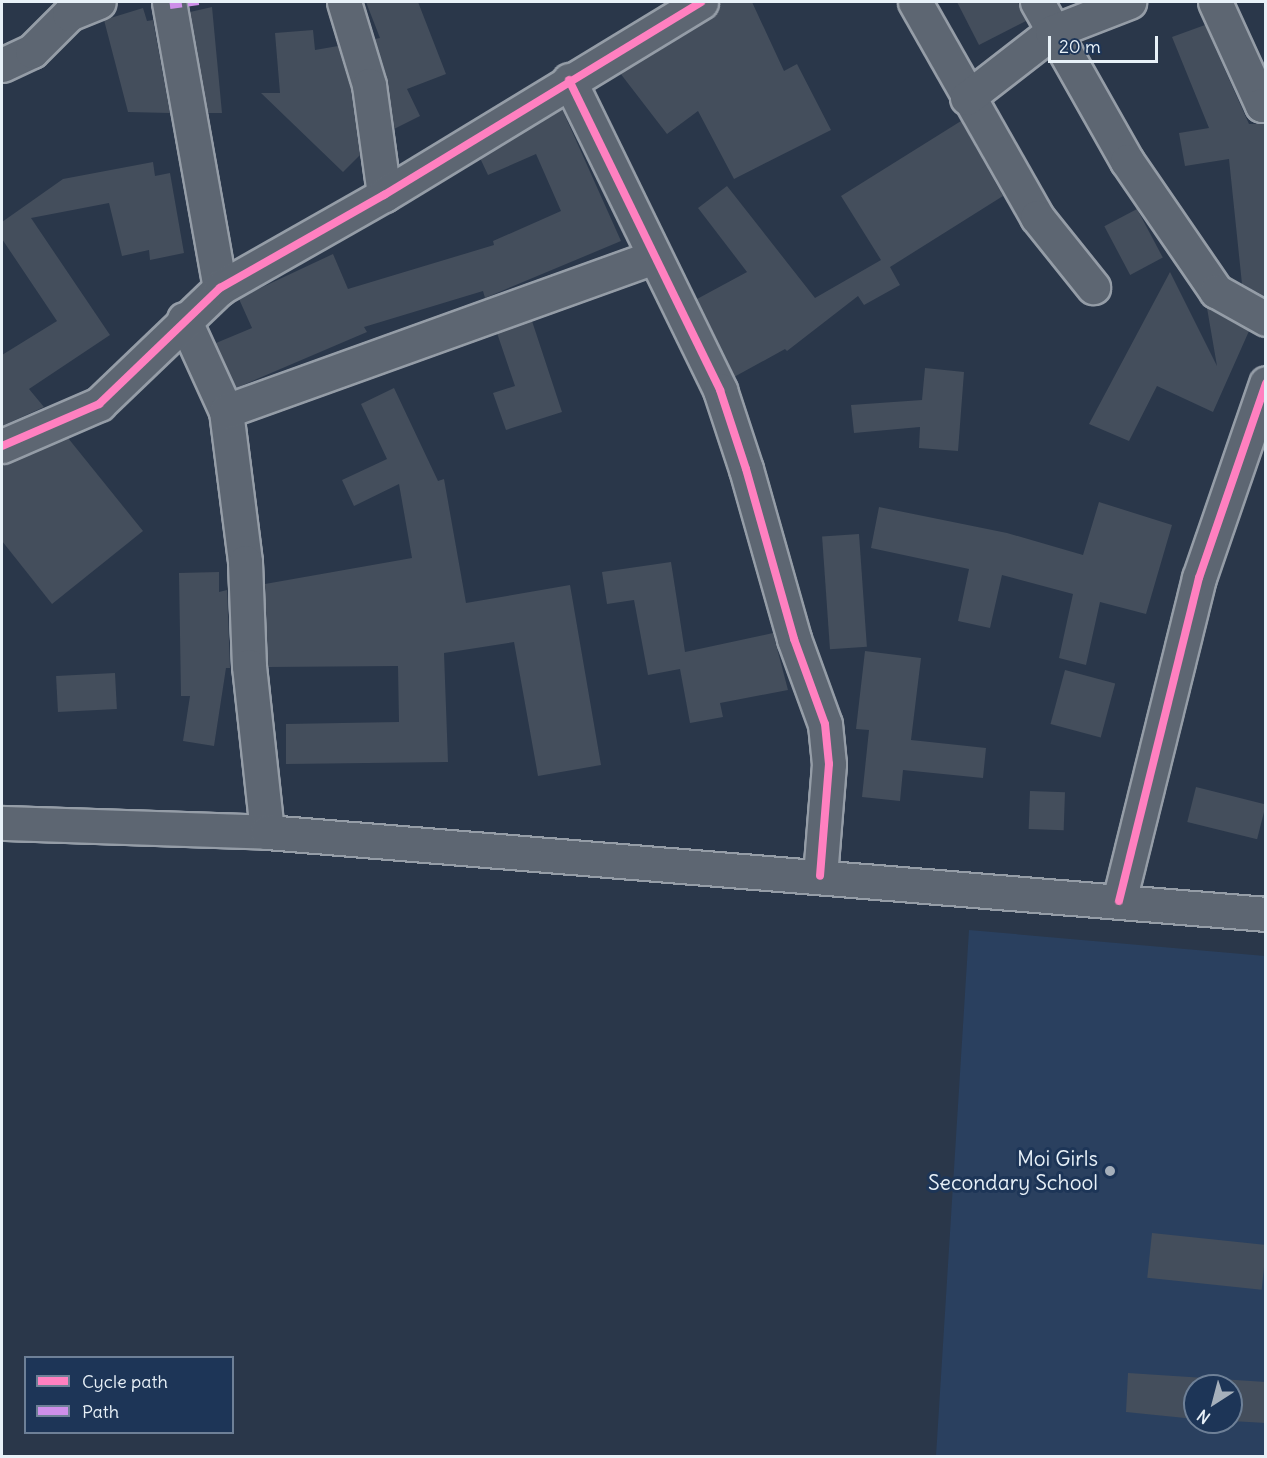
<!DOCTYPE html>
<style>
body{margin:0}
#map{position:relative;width:1267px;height:1458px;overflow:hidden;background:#2a374a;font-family:Delius,sans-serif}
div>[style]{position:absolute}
.built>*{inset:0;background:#2a405f}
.building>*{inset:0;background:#444e5c;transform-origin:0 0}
.roads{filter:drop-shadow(2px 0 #959da7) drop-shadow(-2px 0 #959da7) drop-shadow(0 2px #959da7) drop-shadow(0 -2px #959da7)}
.minor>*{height:33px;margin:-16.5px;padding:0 16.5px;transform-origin:16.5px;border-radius:16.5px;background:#5d6672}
.secondary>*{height:33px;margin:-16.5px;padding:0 16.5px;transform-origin:16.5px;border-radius:16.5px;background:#5d6672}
.quiet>*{height:6px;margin-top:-3px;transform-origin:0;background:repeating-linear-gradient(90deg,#ce8fe9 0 12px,transparent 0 18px)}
.cycleway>*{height:8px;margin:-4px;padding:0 4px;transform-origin:4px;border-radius:4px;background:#ff80c0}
.dots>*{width:16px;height:16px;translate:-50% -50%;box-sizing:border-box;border:3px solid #1d3557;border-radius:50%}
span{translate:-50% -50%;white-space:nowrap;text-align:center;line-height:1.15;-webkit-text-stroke:6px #1d3557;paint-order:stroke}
.poi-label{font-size:21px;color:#e8f1f8}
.right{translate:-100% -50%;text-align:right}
.frame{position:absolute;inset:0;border:3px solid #e8f1f8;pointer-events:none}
.legend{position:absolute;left:24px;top:1356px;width:210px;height:78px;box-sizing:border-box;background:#1d3557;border:2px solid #6e8097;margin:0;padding:8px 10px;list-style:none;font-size:18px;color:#e8f1f8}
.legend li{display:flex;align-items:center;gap:12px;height:30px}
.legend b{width:30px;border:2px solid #6e8097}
.north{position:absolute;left:1183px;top:1374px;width:60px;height:60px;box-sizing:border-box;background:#1d3557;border:2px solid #6e8097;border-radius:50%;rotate:216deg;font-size:16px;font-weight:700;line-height:24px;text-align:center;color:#e8f1f8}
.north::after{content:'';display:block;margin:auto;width:21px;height:27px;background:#a6b0bb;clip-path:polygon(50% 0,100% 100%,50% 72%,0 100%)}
.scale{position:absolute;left:1048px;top:36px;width:110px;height:27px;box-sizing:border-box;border:3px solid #e8f1f8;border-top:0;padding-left:8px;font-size:18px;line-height:21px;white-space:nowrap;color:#e8f1f8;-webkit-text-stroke:4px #1d3557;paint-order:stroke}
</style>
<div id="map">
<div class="built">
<i style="clip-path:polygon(evenodd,969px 930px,1265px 956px,1265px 1456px,936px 1456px,969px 930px,1195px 1386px,1231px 1386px,1231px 1422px,1195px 1422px,1195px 1386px)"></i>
</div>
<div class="building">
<i style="clip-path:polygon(366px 2px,418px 2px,446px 74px,407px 89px,420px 116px,394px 129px,388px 82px,375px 39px,380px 38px)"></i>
<i style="clip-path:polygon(720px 2px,752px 2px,784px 71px,797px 64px,831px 130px,734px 179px,698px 111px,667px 134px,620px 73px,711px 18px)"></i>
<i style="clip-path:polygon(957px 2px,1018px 2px,1026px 21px,979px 45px)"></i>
<i style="clip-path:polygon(212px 7px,222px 113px,208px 113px,190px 12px)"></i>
<i style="clip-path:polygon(143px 8px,147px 21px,153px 20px,170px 113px,128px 112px,104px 20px)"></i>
<i style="clip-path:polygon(1205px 25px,1249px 124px,1266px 124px,1266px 297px,1242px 284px,1229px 159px,1185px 166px,1179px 133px,1209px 128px,1172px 37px)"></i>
<i style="clip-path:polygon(313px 30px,315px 50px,338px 46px,351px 89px,360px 155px,343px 172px,261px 93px,280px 93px,275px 33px)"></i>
<i style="clip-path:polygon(562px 109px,621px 241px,485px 298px,483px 291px,364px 327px,367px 332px,236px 388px,216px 343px,252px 328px,239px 299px,252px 292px,333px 254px,348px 289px,494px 245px,493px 241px,561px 211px,536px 154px,488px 175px,480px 158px)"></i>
<i style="clip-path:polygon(961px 121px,1003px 196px,890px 267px,900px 285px,864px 305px,858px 296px,787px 351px,785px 349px,734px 377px,697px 299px,747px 272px,698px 208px,727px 186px,815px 298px,881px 260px,841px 196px)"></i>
<i style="clip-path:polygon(153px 162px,155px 176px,170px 173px,184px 253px,150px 260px,149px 250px,122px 256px,109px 203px,31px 218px,110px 335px,29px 389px,44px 407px,2px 426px,2px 355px,57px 321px,2px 239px,2px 222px,63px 179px)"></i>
<i style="left:1137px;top:209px;width:55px;height:37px;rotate:62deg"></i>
<i style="clip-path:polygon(1170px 272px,1217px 366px,1207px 308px,1249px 331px,1213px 412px,1157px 386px,1129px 441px,1089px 424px)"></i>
<i style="clip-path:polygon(532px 321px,562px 412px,506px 430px,493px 393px,515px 386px,497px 333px)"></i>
<i style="clip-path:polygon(925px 368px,964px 372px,958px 451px,919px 448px,920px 427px,854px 433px,851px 405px,922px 400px)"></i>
<i style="clip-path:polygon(394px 388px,438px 481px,444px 479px,466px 603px,570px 585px,601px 765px,538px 776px,514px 642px,444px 653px,448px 762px,286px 764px,286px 724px,399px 722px,398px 666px,268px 667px,265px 584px,412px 558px,399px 484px,354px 506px,342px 480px,387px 459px,361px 404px)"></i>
<i style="clip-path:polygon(68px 438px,143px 531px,52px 604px,2px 541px,2px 464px)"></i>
<i style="clip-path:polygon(1099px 502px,1172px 525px,1146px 614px,1100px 602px,1086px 665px,1059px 658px,1073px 594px,1002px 575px,990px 628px,958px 621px,969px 569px,871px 548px,879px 507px,1007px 533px,1083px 555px)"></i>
<i style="left:859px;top:534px;width:113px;height:37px;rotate:86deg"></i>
<i style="clip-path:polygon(671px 562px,685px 652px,773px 633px,788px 690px,720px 703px,723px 717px,690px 723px,680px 669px,648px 675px,634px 600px,607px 604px,602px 572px)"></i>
<i style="clip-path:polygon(219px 572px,219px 592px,227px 590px,230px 668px,226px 668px,214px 746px,183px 741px,190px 696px,181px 696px,179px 573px)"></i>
<i style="clip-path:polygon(865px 651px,921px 658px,911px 740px,986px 748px,983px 778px,903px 770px,900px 801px,862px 797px,869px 730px,856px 729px)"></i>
<i style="left:1065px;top:670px;width:52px;height:56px;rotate:15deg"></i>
<i style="left:115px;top:673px;width:36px;height:59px;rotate:87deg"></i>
<i style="left:1196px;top:787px;width:72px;height:36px;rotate:14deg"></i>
<i style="left:1030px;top:791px;width:35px;height:38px;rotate:2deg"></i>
<i style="left:1152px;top:1233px;width:115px;height:45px;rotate:6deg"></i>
<i style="clip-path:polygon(1128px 1373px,1266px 1382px,1266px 1423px,1231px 1421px,1231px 1386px,1195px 1386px,1195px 1419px,1126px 1412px)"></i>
</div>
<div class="roads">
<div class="minor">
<i style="left:169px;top:2px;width:291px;rotate:79.9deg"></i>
<i style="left:344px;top:2px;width:87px;rotate:73.2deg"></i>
<i style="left:369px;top:85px;width:111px;rotate:82.2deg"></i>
<i style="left:915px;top:2px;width:247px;rotate:60.4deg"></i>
<i style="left:1037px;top:217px;width:90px;rotate:51.3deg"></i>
<i style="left:1037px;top:2px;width:183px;rotate:60.5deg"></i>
<i style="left:1127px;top:161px;width:158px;rotate:55.6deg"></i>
<i style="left:1216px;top:291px;width:57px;rotate:29.2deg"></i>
<i style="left:1215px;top:2px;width:113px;rotate:65.5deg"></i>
<i style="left:1262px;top:105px;width:4px"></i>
<i style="left:2px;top:65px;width:33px;rotate:-25deg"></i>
<i style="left:32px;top:51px;width:52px;rotate:-45deg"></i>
<i style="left:69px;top:14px;width:32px;rotate:-22deg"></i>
<i style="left:569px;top:80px;width:345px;rotate:64deg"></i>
<i style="left:720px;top:390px;width:83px;rotate:71.8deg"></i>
<i style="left:746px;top:469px;width:177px;rotate:74.2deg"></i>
<i style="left:794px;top:639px;width:90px;rotate:70deg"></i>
<i style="left:825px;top:724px;width:40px;rotate:84.3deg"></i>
<i style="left:829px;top:764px;width:112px;rotate:94.6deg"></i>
<i style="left:967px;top:98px;width:108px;rotate:-37.8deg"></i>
<i style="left:1052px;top:32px;width:83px;rotate:-21.3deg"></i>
<i style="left:184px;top:319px;width:101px;rotate:65.5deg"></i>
<i style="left:226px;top:411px;width:152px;rotate:82.8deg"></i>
<i style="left:245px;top:562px;width:104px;rotate:87.8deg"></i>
<i style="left:249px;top:666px;width:167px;rotate:83.8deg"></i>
<i style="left:226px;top:411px;width:454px;rotate:-19.8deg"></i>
<i style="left:2px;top:446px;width:106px;rotate:-23.4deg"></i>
<i style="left:99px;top:404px;width:168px;rotate:-43.8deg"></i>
<i style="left:220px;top:288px;width:189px;rotate:-29.6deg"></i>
<i style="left:384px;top:195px;width:371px;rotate:-31.3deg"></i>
<i style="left:1119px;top:901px;width:333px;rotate:-76.1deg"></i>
<i style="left:1199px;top:578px;width:206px;rotate:-71deg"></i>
</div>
<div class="secondary">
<i style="left:2px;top:823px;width:265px;rotate:1.9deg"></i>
<i style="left:267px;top:832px;width:1002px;rotate:4.69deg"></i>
</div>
</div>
<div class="quiet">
<i style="left:170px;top:6px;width:29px;rotate:-8deg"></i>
</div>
<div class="cycleway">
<i style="left:569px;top:80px;width:345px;rotate:64deg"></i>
<i style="left:720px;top:390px;width:83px;rotate:71.8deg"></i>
<i style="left:746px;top:469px;width:177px;rotate:74.2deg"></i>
<i style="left:794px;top:639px;width:90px;rotate:70deg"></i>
<i style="left:825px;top:724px;width:40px;rotate:84.3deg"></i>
<i style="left:829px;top:764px;width:112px;rotate:94.6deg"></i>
<i style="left:2px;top:446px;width:106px;rotate:-23.4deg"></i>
<i style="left:99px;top:404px;width:168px;rotate:-43.8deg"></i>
<i style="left:220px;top:288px;width:189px;rotate:-29.6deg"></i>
<i style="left:384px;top:195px;width:371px;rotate:-31.3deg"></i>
<i style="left:1119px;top:901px;width:333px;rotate:-76.1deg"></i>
<i style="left:1199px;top:578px;width:206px;rotate:-71deg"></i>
</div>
<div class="dots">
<i style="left:1110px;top:1171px;background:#a6b0bb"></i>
</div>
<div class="poi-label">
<span class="right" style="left:1098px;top:1171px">Moi Girls<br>Secondary School</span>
</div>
<div class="frame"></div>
<ul class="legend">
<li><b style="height:8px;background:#ff80c0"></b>Cycle path</li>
<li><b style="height:8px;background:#ce8fe9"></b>Path</li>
</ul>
<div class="north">N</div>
<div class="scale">20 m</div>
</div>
